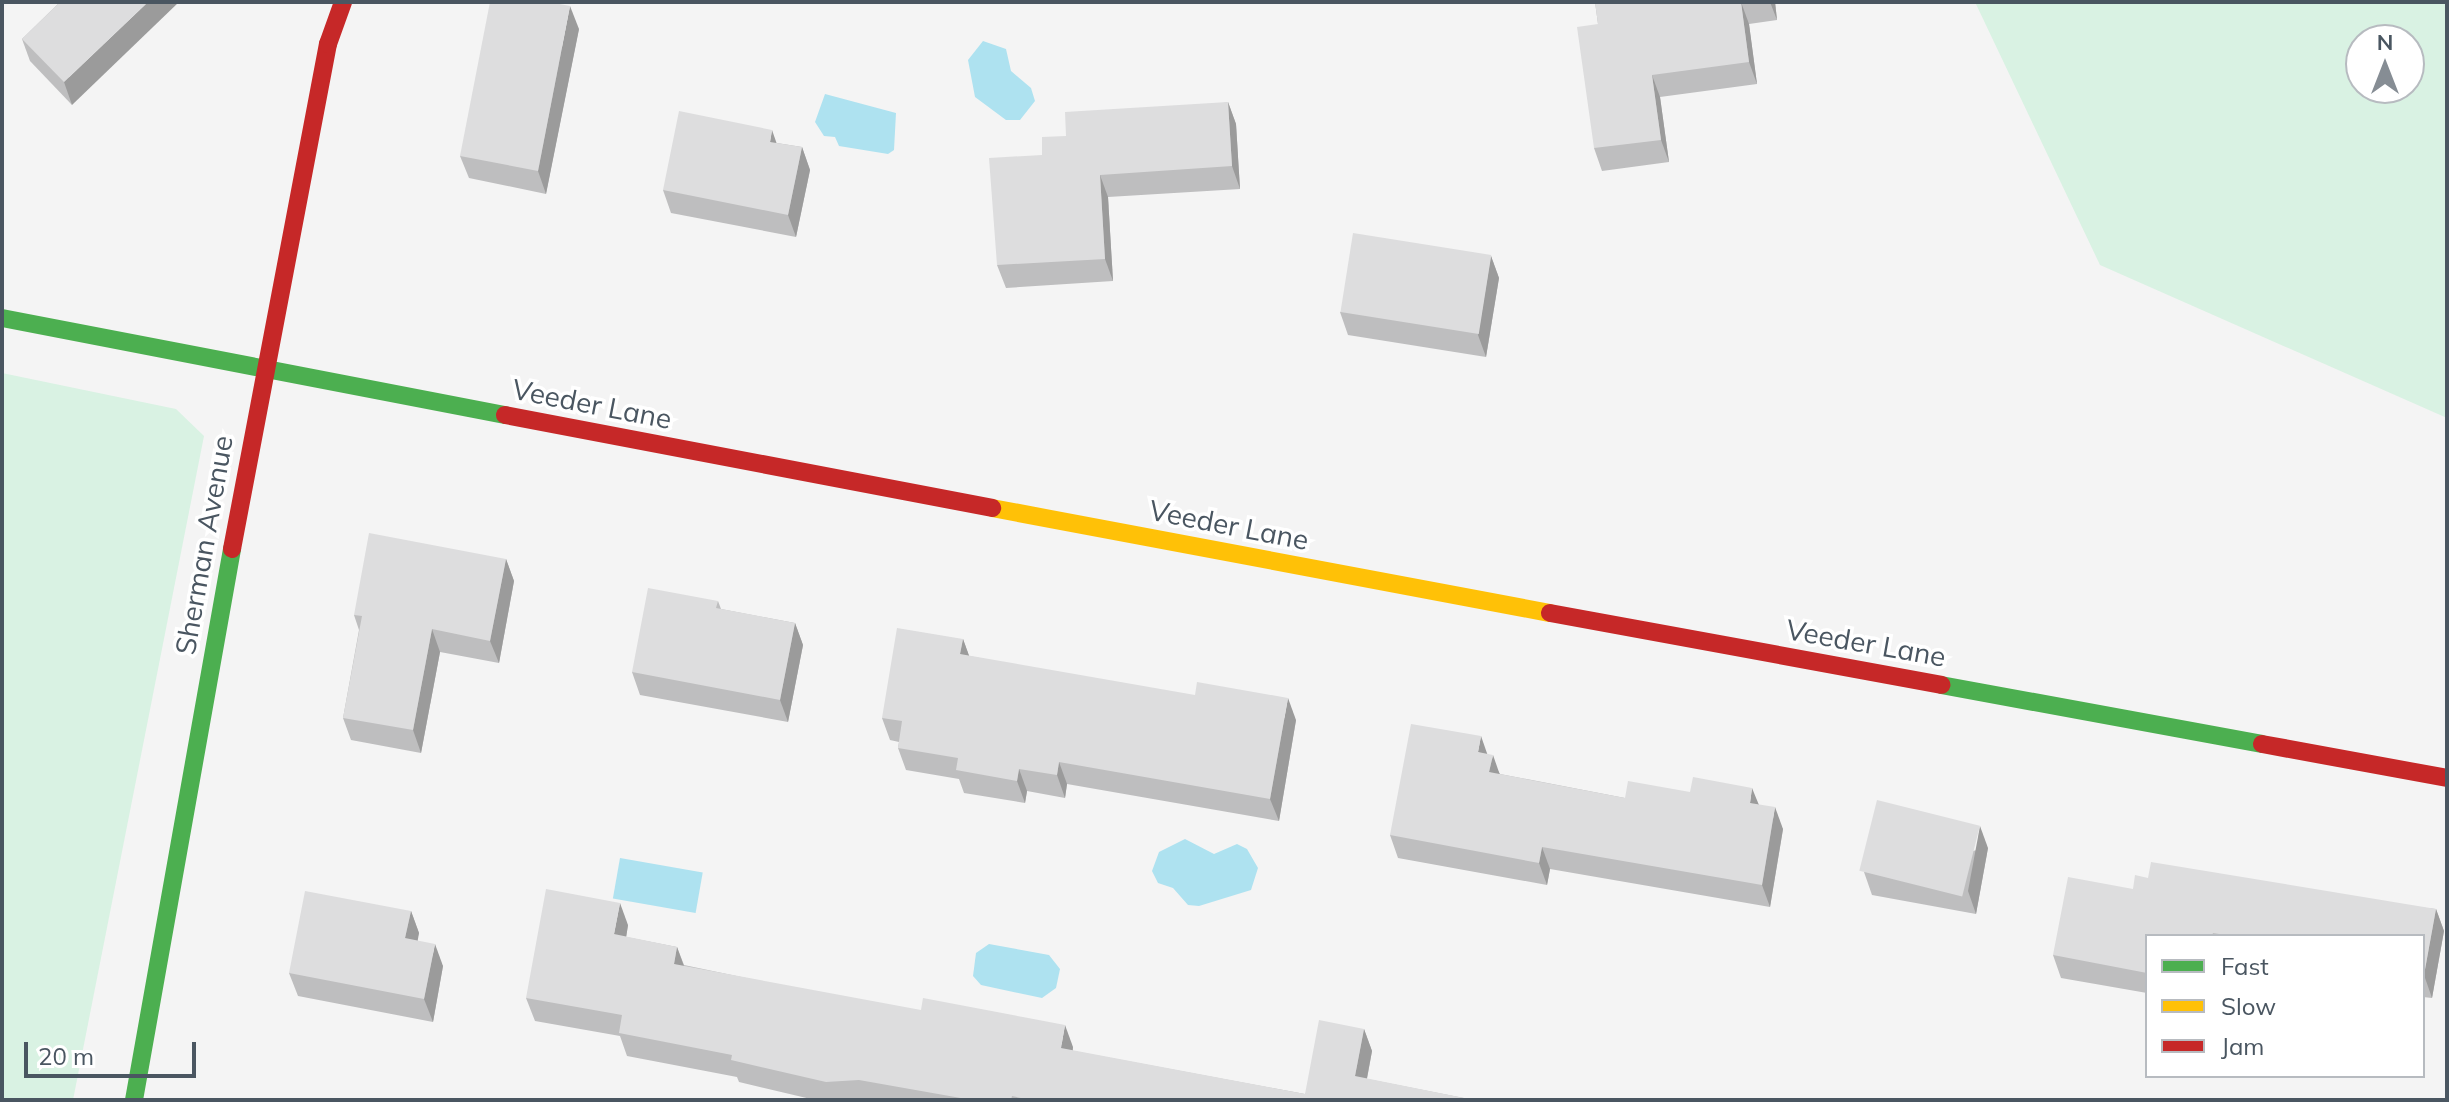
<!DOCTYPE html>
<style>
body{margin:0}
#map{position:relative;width:2449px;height:1102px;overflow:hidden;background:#f4f4f4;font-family:Mulish,sans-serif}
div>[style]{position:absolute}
.green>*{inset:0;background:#d9f2e3}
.water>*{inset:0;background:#aee2f0;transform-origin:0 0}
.fast>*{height:18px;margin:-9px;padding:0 9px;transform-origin:9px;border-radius:9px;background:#4caf50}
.slow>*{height:18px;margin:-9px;padding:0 9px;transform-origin:9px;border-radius:9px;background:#ffc107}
.jam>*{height:18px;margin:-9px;padding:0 9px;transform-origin:9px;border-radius:9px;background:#c62828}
.wall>*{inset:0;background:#bebebf}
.shaded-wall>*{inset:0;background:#9b9b9b}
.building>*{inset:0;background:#ddddde;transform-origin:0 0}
span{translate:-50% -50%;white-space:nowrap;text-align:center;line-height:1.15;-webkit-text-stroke:7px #fff;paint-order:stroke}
.street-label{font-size:28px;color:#4a5661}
.frame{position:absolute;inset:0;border:4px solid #4a5661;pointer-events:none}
.legend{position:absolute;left:2145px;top:934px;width:280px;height:144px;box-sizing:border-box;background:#fff;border:2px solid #b7bbc0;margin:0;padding:10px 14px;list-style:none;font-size:24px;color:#4a5661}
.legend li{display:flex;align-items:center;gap:16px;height:40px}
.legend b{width:40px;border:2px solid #b7bbc0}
.north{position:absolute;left:2345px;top:24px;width:80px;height:80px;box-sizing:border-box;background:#fff;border:2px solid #b7bbc0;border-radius:50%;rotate:0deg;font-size:22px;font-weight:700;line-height:32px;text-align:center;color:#4a5661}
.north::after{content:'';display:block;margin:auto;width:28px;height:36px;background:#868d94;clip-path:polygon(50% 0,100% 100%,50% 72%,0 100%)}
.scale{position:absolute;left:24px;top:1042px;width:172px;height:36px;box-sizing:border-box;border:4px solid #4a5661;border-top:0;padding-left:10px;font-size:24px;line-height:28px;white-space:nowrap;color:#4a5661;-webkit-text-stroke:6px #fff;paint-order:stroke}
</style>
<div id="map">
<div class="green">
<i style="clip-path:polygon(evenodd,1975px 2px,2447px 2px,2447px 418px,2100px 265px,1975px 2px,2361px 40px,2409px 40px,2409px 88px,2361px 88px,2361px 40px)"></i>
<i style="clip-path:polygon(2px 373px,176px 409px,204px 436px,73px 1100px,2px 1100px)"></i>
</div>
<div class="water">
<i style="clip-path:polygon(983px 41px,1006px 49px,1011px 71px,1031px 88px,1035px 101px,1020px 120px,1006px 120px,975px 97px,968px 60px)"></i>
<i style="clip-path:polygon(825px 94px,896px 113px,894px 150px,888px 154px,839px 146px,835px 137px,824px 136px,815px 122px)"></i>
<i style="clip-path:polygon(1185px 839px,1214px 854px,1237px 844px,1247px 849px,1258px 868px,1251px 890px,1199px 906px,1188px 905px,1173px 888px,1158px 883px,1152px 871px,1159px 852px)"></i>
<i style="left:620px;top:858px;width:84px;height:41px;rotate:10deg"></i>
<i style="clip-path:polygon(989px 944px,1049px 955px,1060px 969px,1056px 988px,1042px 998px,981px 985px,973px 976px,976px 953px)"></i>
</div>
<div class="fast">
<i style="left:2px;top:318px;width:512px;rotate:10.92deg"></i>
<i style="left:1941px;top:685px;width:326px;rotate:10.4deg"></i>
<i style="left:134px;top:1100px;width:560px;rotate:-79.91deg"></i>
</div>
<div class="slow">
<i style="left:992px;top:508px;width:568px;rotate:10.66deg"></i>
</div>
<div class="jam">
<i style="left:505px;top:415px;width:496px;rotate:10.8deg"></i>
<i style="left:232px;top:549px;width:514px;rotate:-79.24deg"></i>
<i style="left:328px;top:44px;width:45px;rotate:-70.3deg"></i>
<i style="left:1550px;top:613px;width:398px;rotate:10.4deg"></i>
<i style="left:2262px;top:744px;width:188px;rotate:10.4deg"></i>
</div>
<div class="wall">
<i style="clip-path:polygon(60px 2px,72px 105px,30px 61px,22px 39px)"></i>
<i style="clip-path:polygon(1595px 2px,1775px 2px,1777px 20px,1749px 24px,1757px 84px,1660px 97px,1669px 162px,1602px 171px,1594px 148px,1598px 24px)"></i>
<i style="clip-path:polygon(579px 29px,546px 194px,469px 178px,460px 156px)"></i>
<i style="clip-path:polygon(1228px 102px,1236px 124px,1240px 189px,1108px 197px,1113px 281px,1006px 288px,997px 265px,1042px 155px,1066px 136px)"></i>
<i style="clip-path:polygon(777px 143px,802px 147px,810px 170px,796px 237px,671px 213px,663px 190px)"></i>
<i style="clip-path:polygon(1491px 256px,1499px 278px,1486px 357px,1348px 335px,1340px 312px)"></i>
<i style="clip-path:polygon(506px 559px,514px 581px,499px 663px,440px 652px,421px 753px,351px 740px,343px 718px,359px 630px,354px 615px)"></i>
<i style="clip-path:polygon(718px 601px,721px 609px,795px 623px,803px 645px,788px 722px,640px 695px,632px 672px)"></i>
<i style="clip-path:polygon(963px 639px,969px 656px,1296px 720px,1279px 821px,1067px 784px,1065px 798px,1027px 791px,1025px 803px,964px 793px,959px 779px,906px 770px,898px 748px,899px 742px,890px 740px,882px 718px)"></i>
<i style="clip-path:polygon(1488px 754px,1500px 774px,1625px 798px,1758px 804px,1783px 829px,1770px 907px,1550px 869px,1547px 885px,1398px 858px,1390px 835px)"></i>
<i style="clip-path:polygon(1988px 848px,1976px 914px,1872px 895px,1864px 872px)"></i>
<i style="clip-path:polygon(2148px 878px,2436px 909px,2444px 931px,2432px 998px,2423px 997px,2423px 936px,2147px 936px,2147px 993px,2061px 978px,2053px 955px,2133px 889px)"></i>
<i style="clip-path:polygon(411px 911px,419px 933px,417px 940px,443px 966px,433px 1022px,298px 996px,289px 973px)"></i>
<i style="clip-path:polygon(628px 925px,626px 937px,677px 947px,684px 965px,1073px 1047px,1073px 1051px,1305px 1094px,1364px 1029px,1372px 1051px,1367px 1079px,1474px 1100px,815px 1100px,739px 1082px,737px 1077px,627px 1056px,620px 1036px,535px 1021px,526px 998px)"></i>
</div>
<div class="shaded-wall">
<i style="clip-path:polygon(148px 2px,179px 2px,72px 105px,64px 82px)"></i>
<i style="clip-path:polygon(1741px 2px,1749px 24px,1757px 84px,1749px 62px)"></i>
<i style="clip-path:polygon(1770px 2px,1775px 2px,1777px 20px)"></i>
<i style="clip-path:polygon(570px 6px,579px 29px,546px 194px,538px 171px)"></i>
<i style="clip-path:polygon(1652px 75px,1660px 97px,1669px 162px,1661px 140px)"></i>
<i style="clip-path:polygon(1228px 102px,1236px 124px,1240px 189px,1232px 166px)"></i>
<i style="clip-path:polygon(772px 130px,780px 153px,770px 142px)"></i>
<i style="clip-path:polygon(802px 147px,810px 170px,796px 237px,788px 215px)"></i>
<i style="clip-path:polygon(1100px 175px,1108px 197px,1113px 281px,1105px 259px)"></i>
<i style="clip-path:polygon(1491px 256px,1499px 278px,1486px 357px,1478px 335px)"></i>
<i style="clip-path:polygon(506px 559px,514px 581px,499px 663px,490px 641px)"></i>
<i style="clip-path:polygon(795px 623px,803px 645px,788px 722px,780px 700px)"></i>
<i style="clip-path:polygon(432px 629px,440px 652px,421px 753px,413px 730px)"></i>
<i style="clip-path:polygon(963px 639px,971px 661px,960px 654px)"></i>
<i style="clip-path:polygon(1288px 698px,1296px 720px,1279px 821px,1270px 799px)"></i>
<i style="clip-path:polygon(1481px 736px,1489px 759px,1478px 752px)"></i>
<i style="clip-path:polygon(1493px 755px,1501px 778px,1489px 772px)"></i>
<i style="clip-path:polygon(1059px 762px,1067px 784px,1065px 798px,1057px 775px)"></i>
<i style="clip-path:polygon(1019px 769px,1027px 791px,1025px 803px,1017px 781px)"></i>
<i style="clip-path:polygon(1752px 788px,1761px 810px,1750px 803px)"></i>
<i style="clip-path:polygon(1775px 807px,1783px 829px,1770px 907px,1762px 885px)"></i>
<i style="clip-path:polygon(1980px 826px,1988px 848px,1976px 914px,1968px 891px)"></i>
<i style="clip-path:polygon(1542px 847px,1550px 869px,1547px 885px,1539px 863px)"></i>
<i style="clip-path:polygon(620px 903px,628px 925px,623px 957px,614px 934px)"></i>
<i style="clip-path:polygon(2436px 909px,2444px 931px,2432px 998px,2424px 975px)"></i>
<i style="clip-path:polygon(411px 911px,419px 933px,414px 961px,405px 938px)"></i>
<i style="clip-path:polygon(435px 944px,443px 966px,433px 1022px,424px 999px)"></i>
<i style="clip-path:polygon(677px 947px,685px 969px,674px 964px)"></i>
<i style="clip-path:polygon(1065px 1025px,1073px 1047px,1069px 1071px,1061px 1048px)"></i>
<i style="clip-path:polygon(1364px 1029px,1372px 1051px,1363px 1099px,1355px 1076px)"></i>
</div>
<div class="building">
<i style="clip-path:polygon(60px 2px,148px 2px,64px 82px,22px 39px)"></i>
<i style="clip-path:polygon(490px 2px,549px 2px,570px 6px,538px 171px,460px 156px)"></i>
<i style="clip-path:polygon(1595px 2px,1741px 2px,1749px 62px,1652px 75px,1661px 140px,1594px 148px,1577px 27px,1598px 24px)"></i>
<i style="clip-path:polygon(1228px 102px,1232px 166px,1100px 175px,1105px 259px,997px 265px,989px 158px,1042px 155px,1042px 137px,1066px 136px,1065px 112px)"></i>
<i style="clip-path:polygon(679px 111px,772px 130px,770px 142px,802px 147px,788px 215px,663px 190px)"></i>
<i style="left:1353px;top:233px;width:140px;height:80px;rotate:9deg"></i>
<i style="clip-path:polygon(369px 533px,506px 559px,490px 641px,432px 629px,413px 730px,343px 718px,362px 616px,354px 615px)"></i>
<i style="clip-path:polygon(648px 588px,718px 601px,716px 608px,795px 623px,780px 700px,632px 672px)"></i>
<i style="clip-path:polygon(897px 628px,963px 639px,960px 654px,1195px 695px,1197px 682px,1288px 698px,1270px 799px,1059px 762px,1057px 775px,1019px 769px,1017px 781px,956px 770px,958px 758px,898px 748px,902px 721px,882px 718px)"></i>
<i style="clip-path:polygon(1411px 724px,1481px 736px,1478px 752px,1493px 755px,1489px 772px,1625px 798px,1628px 781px,1690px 792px,1693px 777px,1752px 788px,1750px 803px,1775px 807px,1762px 885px,1542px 847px,1539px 863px,1390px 835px)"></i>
<i style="left:1877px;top:800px;width:106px;height:73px;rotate:14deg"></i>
<i style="clip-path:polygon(2151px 862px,2436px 909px,2424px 975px,2423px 936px,2231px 936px,2213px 933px,2212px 936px,2147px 936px,2147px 973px,2053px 955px,2068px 877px,2133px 889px,2135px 875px,2148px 878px)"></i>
<i style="clip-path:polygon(546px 889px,620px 903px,614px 934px,677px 947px,674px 964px,921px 1010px,923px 998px,1065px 1025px,1061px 1048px,1305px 1094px,1319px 1020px,1364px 1029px,1355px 1076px,1474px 1100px,1030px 1100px,1012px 1096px,1011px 1100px,972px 1100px,859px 1080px,826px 1082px,731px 1060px,732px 1055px,619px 1033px,622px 1015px,526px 998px)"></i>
<i style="clip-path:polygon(305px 891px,411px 911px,405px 938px,435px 944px,424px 999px,289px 973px)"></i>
</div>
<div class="street-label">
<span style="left:592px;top:404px;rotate:11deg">Veeder Lane</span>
<span style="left:1229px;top:525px;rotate:11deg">Veeder Lane</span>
<span style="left:204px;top:545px;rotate:-80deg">Sherman Avenue</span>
<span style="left:1866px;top:643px;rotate:10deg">Veeder Lane</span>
</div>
<div class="frame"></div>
<ul class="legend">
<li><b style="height:10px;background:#4caf50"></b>Fast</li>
<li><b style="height:10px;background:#ffc107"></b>Slow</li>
<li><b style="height:10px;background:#c62828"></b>Jam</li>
</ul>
<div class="north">N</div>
<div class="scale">20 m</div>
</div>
